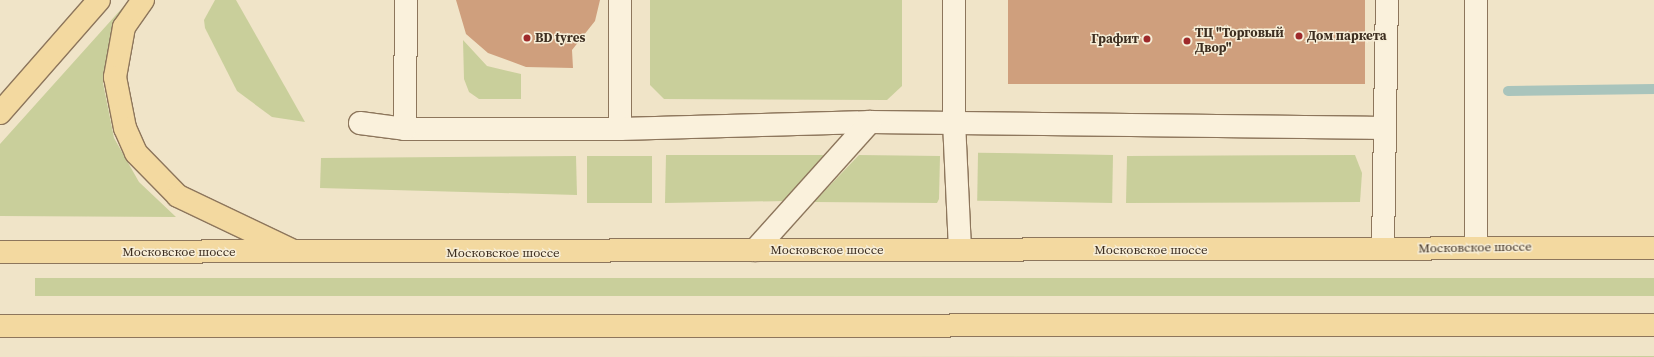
<!DOCTYPE html>
<meta charset="utf-8">
<style>
body{margin:0}
#map{position:relative;width:1654px;height:357px;overflow:hidden;background:#f0e4c8;font-family:"Source Serif 4",serif}
div>[style]{position:absolute}
.green>*{inset:0;background:#c9cf9b;transform-origin:0 0}
.stream>*{height:10px;margin:-5px;padding:0 5px;transform-origin:5px;border-radius:5px;background:#a9c4bc}
.building>*{inset:0;background:#cf9f7d;transform-origin:0 0}
.roads{filter:drop-shadow(1px 0 #8d765c) drop-shadow(-1px 0 #8d765c) drop-shadow(0 1px #8d765c) drop-shadow(0 -1px #8d765c)}
.minor>*{height:22px;margin:-11px;padding:0 11px;transform-origin:11px;border-radius:11px;background:#faf1dc}
.major>*{height:22px;margin:-11px;padding:0 11px;transform-origin:11px;border-radius:11px;background:#f3d9a0}
.dots>*{width:11px;height:11px;translate:-50% -50%;box-sizing:border-box;border:2px solid #f7eed8;border-radius:50%}
span{translate:-50% -50%;white-space:nowrap;text-align:center;line-height:1.15;-webkit-text-stroke:3px #f7eed8;paint-order:stroke}
.poi-label{font-size:13px;color:#3d2e20;font-weight:700}
.left{translate:0 -50%;text-align:left}
.right{translate:-100% -50%;text-align:right}
.street-label{font-size:13px;color:#3d2e20}
</style>
<div id="map">
<div class="green">
<i style="clip-path:polygon(215px 0,236px 0,305px 122px,272px 117px,237px 91px,205px 28px,204px 20px)"></i>
<i style="clip-path:polygon(650px 0,902px 0,902px 86px,887px 100px,664px 99px,650px 85px)"></i>
<i style="clip-path:polygon(124px 6px,112px 34px,103px 83px,114px 138px,139px 182px,176px 217px,0 216px,0 144px)"></i>
<i style="clip-path:polygon(463px 40px,487px 66px,521px 74px,521px 99px,479px 99px,469px 92px,464px 79px)"></i>
<i style="clip-path:polygon(666px 155px,829px 155px,786px 201px,665px 203px)"></i>
<i style="clip-path:polygon(859px 155px,940px 156px,939px 199px,937px 203px,814px 202px)"></i>
<i style="left:1113px;top:155px;width:48px;height:135px;rotate:91deg"></i>
<i style="clip-path:polygon(1355px 155px,1362px 173px,1360px 202px,1126px 203px,1127px 156px)"></i>
<i style="clip-path:polygon(576px 156px,577px 195px,320px 188px,321px 158px)"></i>
<i style="left:587px;top:156px;width:65px;height:47px"></i>
<i style="left:1654px;top:278px;width:18px;height:1619px;rotate:90deg"></i>
<i style="clip-path:polygon(1654px 356px,1654px 357px,722px 357px)"></i>
</div>
<div class="stream">
<i style="left:1508px;top:91px;width:146px;rotate:-0.8deg"></i>
</div>
<div class="building">
<i style="clip-path:polygon(456px 0,600px 0,595px 21px,572px 50px,573px 68px,526px 67px,488px 53px,466px 34px)"></i>
<i style="left:1008px;top:0;width:357px;height:84px"></i>
</div>
<div class="roads">
<div class="minor">
<i style="left:620px;top:0;width:129px;rotate:90deg"></i>
<i style="left:954px;top:0;width:122px;rotate:90deg"></i>
<i style="left:954px;top:122px;width:128px;rotate:87.3deg"></i>
<i style="left:1476px;top:0;width:247px;rotate:90deg"></i>
<i style="left:360px;top:123px;width:45px;rotate:7.6deg"></i>
<i style="left:405px;top:129px;width:215px"></i>
<i style="left:620px;top:129px;width:250px;rotate:-1.6deg"></i>
<i style="left:870px;top:122px;width:515px;rotate:0.67deg"></i>
<i style="left:405px;top:129px;width:129px;rotate:-89.6deg"></i>
<i style="left:1383px;top:249px;width:249px;rotate:-89.1deg"></i>
<i style="left:755px;top:250px;width:172px;rotate:-48.1deg"></i>
</div>
<div class="major">
<i style="left:143px;top:0;width:33px;rotate:125deg"></i>
<i style="left:124px;top:27px;width:51px;rotate:100.2deg"></i>
<i style="left:115px;top:77px;width:52px;rotate:78.9deg"></i>
<i style="left:125px;top:128px;width:27px;rotate:66deg"></i>
<i style="left:136px;top:153px;width:60px;rotate:45.7deg"></i>
<i style="left:178px;top:196px;width:125px;rotate:25.5deg"></i>
<i style="left:0;top:113px;width:150px;rotate:-48.8deg"></i>
<i style="left:0;top:252px;width:1654px;rotate:-0.14deg"></i>
<i style="left:0;top:326px;width:1654px;rotate:-0.03deg"></i>
</div>
</div>
<div class="dots">
<i style="left:1299px;top:36px;background:#9e2a2b"></i>
<i style="left:527px;top:38px;background:#9e2a2b"></i>
<i style="left:1147px;top:39px;background:#9e2a2b"></i>
<i style="left:1187px;top:41px;background:#9e2a2b"></i>
</div>
<div class="poi-label">
<span class="left" style="left:1195px;top:41px">ТЦ "Торговый<br>Двор"</span>
<span class="left" style="left:1307px;top:36px">Дом паркета</span>
<span class="left" style="left:535px;top:38px">BD tyres</span>
<span class="right" style="left:1139px;top:39px">Графит</span>
</div>
<div class="street-label">
<span style="left:1475px;top:248px;rotate:-1deg">Московское шоссе</span>
<span style="left:827px;top:250px">Московское шоссе</span>
<span style="left:1151px;top:250px">Московское шоссе</span>
<span style="left:179px;top:252px">Московское шоссе</span>
<span style="left:503px;top:253px">Московское шоссе</span>
</div>
</div>
